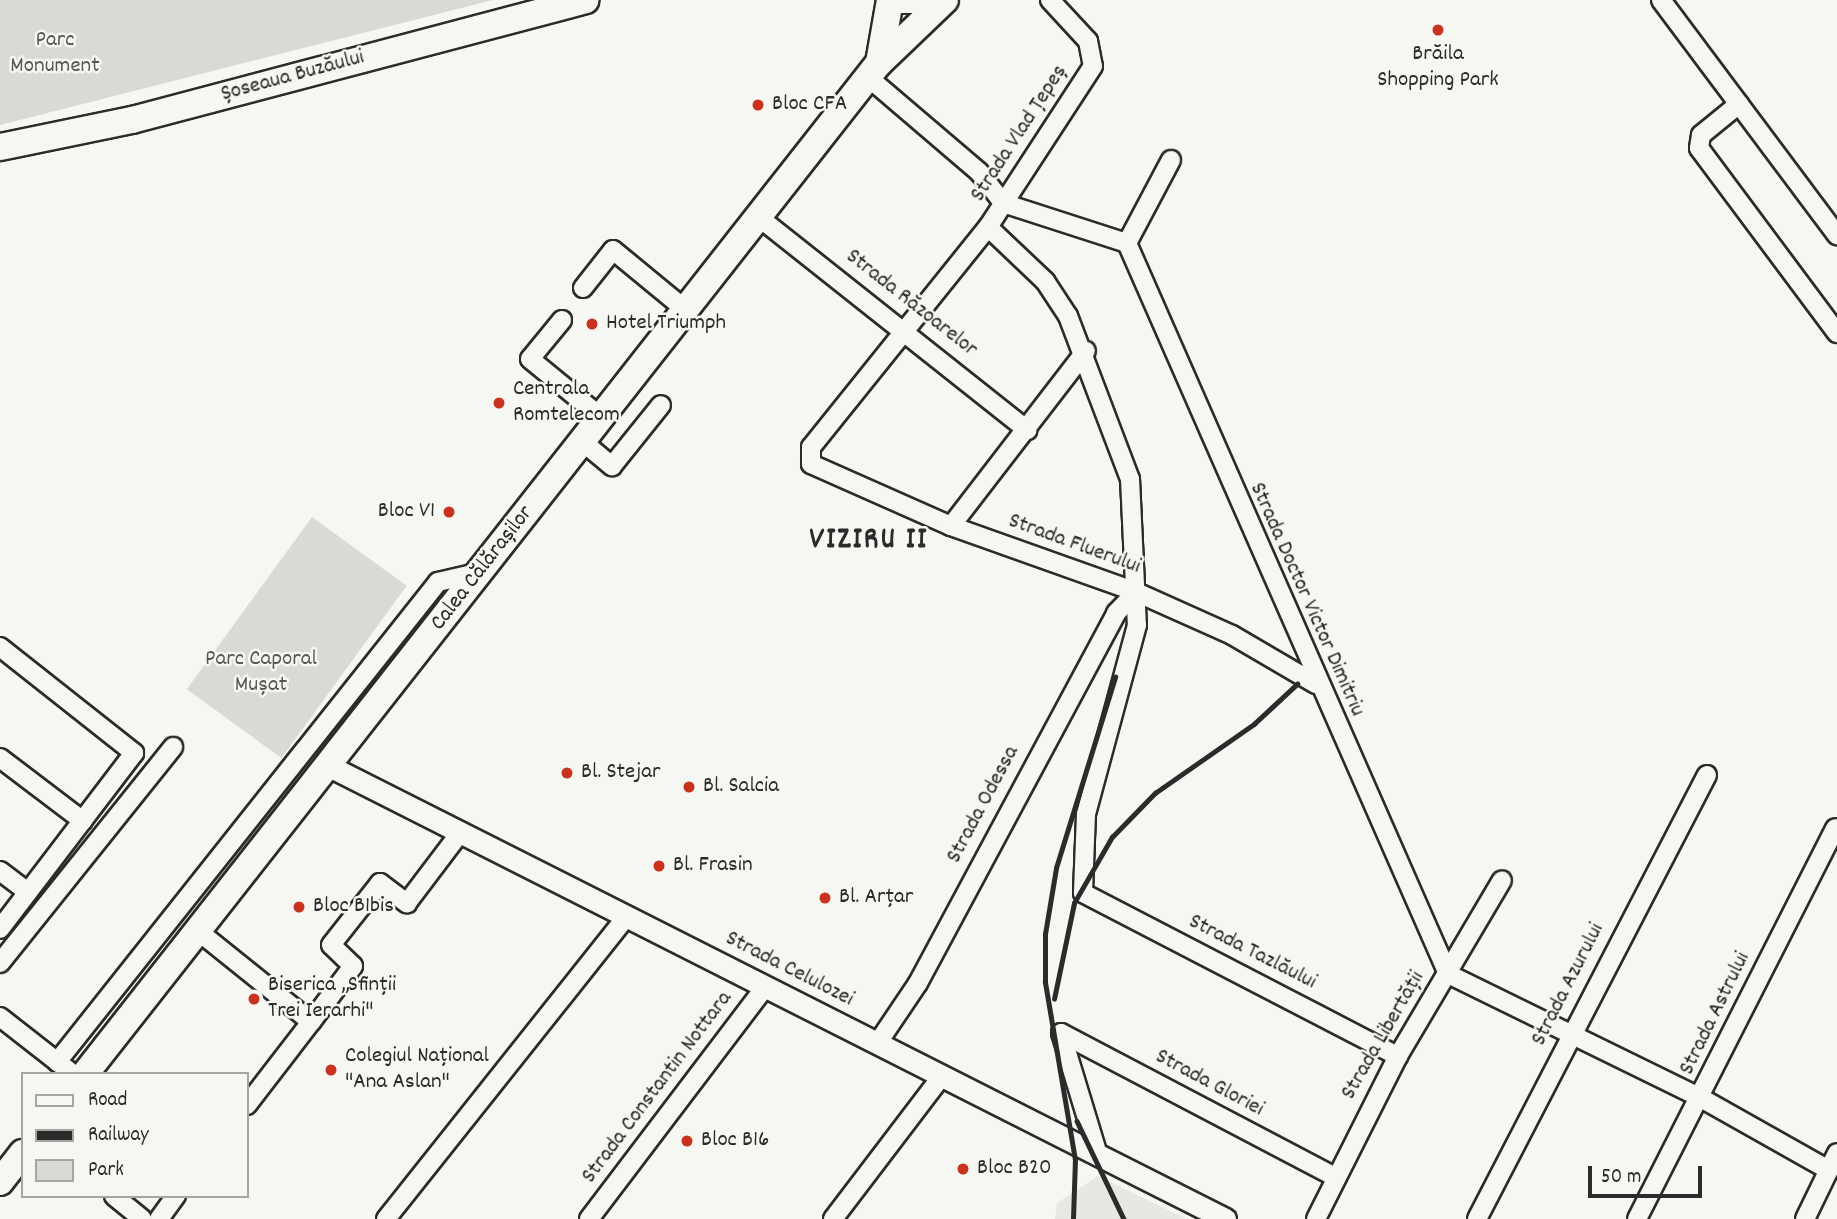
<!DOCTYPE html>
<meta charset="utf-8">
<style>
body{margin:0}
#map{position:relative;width:1837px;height:1219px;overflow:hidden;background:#f6f6f2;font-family:Dekko,sans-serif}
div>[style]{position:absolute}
.built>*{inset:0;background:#e7e7e3}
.green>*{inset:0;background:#d9d9d5;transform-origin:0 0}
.roads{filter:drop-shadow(2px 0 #2b2b2b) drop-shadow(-2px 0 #2b2b2b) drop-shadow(0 2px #2b2b2b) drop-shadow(0 -2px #2b2b2b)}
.minor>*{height:18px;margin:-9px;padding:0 9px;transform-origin:9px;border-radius:9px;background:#f6f6f2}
.tertiary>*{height:21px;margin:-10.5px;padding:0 10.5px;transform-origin:10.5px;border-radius:10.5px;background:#f6f6f2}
.primary>*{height:26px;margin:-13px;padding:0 13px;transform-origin:13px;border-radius:13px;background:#f6f6f2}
.rail>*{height:4.5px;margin:-2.25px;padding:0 2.25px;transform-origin:2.25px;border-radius:2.25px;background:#2b2b2b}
.dots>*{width:19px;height:19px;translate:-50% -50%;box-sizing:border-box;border:4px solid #f6f6f2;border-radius:50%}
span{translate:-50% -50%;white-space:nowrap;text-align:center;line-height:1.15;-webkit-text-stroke:5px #f6f6f2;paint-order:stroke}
.park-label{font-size:23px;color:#565656}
.poi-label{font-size:23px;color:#2b2b2b}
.left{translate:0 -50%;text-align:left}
.right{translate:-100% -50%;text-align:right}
.street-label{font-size:23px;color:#2b2b2b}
.district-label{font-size:30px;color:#2b2b2b;font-weight:700;letter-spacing:2px}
.legend{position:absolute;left:21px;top:1072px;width:228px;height:126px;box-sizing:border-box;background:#f6f6f2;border:2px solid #a5a5a2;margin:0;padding:9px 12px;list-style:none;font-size:21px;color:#2b2b2b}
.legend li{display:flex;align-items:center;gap:14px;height:35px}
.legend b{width:35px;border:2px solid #a5a5a2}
.scale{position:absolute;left:1588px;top:1166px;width:114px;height:32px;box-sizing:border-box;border:4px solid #2b2b2b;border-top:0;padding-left:9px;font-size:21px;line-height:24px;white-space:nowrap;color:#2b2b2b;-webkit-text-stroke:5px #f6f6f2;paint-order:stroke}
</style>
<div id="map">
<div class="built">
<i style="clip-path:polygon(1098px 1176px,1187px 1219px,1055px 1219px,1057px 1203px)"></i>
</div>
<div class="green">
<i style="clip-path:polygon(0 0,493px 0,0 125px)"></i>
<i style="left:312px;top:517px;width:117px;height:213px;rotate:36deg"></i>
</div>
<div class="roads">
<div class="minor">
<i style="left:1050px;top:0;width:56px;rotate:47.2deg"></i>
<i style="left:1088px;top:41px;width:25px;rotate:79deg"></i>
<i style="left:1093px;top:66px;width:192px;rotate:123.1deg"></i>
<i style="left:988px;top:227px;width:282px;rotate:128.8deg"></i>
<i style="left:811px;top:447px;width:17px;rotate:90deg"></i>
<i style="left:811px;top:464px;width:153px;rotate:23.9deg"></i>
<i style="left:951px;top:526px;width:196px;rotate:19.6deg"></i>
<i style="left:1136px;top:592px;width:105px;rotate:24.1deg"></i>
<i style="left:1232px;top:635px;width:97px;rotate:30.3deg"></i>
<i style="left:1661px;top:0;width:294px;rotate:53.2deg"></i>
<i style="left:869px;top:78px;width:145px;rotate:40.5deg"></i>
<i style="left:979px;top:172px;width:39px;rotate:52deg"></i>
<i style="left:1003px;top:203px;width:130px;rotate:17.9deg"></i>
<i style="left:1739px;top:104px;width:49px;rotate:140.8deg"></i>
<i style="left:1701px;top:135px;width:13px;rotate:99deg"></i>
<i style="left:1699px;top:148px;width:231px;rotate:53.3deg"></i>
<i style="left:761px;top:219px;width:340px;rotate:38.4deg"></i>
<i style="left:988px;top:227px;width:79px;rotate:43.5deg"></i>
<i style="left:1045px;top:281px;width:42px;rotate:56.7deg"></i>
<i style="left:1068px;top:316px;width:174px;rotate:69.2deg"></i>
<i style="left:1130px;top:479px;width:146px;rotate:87.3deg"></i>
<i style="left:1137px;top:625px;width:196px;rotate:105.1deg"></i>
<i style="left:1086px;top:814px;width:79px;rotate:92.2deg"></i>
<i style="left:1083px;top:893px;width:355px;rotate:27.4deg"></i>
<i style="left:1127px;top:243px;width:798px;rotate:66.29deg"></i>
<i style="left:1448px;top:974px;width:282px;rotate:26.1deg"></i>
<i style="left:1701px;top:1098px;width:147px;rotate:29.4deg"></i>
<i style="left:1127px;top:243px;width:94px;rotate:-62.1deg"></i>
<i style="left:583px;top:288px;width:48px;rotate:-51.7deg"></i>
<i style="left:613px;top:250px;width:96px;rotate:39.5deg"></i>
<i style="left:562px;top:320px;width:50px;rotate:129.4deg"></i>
<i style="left:530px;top:359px;width:93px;rotate:39.3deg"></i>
<i style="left:583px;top:442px;width:38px;rotate:40deg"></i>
<i style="left:612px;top:466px;width:78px;rotate:-51.2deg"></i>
<i style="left:951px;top:526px;width:221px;rotate:-52.4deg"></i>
<i style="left:0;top:647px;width:171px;rotate:38.3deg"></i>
<i style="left:134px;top:753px;width:221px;rotate:127.3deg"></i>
<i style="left:0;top:758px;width:104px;rotate:37.2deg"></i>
<i style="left:0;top:871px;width:35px;rotate:37deg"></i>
<i style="left:198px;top:931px;width:145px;rotate:38.8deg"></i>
<i style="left:311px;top:1022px;width:70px;rotate:-53.1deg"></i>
<i style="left:353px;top:966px;width:30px;rotate:-136deg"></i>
<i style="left:331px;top:945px;width:79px;rotate:-51.7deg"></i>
<i style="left:380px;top:883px;width:34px;rotate:37deg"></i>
<i style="left:407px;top:903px;width:88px;rotate:-52.9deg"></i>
<i style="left:0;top:963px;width:277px;rotate:-51.3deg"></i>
<i style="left:0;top:1017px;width:93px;rotate:38deg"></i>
<i style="left:1061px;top:1033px;width:310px;rotate:27.7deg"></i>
<i style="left:1061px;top:1033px;width:127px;rotate:73.1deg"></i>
<i style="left:877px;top:1044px;width:73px;rotate:-56.1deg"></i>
<i style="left:918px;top:983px;width:420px;rotate:-61.8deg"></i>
<i style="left:1116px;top:613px;width:29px;rotate:-46deg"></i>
<i style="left:57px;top:1062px;width:613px;rotate:-51.56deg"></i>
<i style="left:438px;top:582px;width:44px;rotate:-13.1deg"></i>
<i style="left:247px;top:1105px;width:105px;rotate:-52.4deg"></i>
<i style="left:114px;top:1196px;width:36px;rotate:39deg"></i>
<i style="left:159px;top:1219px;width:29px;rotate:-54deg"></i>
<i style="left:386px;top:1219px;width:386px;rotate:-51.5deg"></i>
<i style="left:589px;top:1219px;width:291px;rotate:-52.8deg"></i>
<i style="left:833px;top:1219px;width:180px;rotate:-52.7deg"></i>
<i style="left:1316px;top:1219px;width:182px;rotate:-63.3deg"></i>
<i style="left:1398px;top:1056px;width:204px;rotate:-59.4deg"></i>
<i style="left:1477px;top:1219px;width:500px;rotate:-62.62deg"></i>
<i style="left:1637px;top:1219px;width:438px;rotate:-63.1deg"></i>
<i style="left:1805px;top:1219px;width:73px;rotate:-64.1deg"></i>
</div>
<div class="tertiary">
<i style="left:329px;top:766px;width:1004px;rotate:26.82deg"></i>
</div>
<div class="primary">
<i style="left:902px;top:0;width:39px"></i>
<i style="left:879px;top:63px;width:64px;rotate:-80.1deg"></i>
<i style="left:0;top:147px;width:135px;rotate:-11.6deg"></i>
<i style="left:132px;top:120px;width:469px;rotate:-14.8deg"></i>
<i style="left:85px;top:1074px;width:1286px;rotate:-51.86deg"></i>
<i style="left:879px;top:63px;width:91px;rotate:-43.7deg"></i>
<i style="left:0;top:1182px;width:37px;rotate:-52deg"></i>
</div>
</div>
<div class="rail">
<i style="left:1054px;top:999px;width:98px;rotate:-78.2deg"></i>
<i style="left:1074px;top:903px;width:76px;rotate:-60.1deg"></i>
<i style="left:1112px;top:837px;width:62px;rotate:-45.7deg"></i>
<i style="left:1155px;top:793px;width:121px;rotate:-34.9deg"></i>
<i style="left:1254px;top:724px;width:59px;rotate:-42.9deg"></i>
<i style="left:1077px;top:1121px;width:109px;rotate:64.4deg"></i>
<i style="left:1073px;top:1219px;width:59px;rotate:-88.1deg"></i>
<i style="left:1075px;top:1160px;width:181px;rotate:-99.6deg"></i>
<i style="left:1045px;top:982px;width:48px;rotate:-90deg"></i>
<i style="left:1045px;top:934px;width:67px;rotate:-80.5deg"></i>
<i style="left:1056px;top:868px;width:200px;rotate:-72.8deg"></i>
</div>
<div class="dots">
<i style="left:1438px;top:30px;background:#c8321e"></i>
<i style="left:758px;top:105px;background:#c8321e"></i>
<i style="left:592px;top:324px;background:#c8321e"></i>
<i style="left:499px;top:403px;background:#c8321e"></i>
<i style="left:449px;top:512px;background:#c8321e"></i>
<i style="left:567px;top:773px;background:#c8321e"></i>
<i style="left:689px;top:787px;background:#c8321e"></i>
<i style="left:659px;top:866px;background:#c8321e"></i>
<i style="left:825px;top:898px;background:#c8321e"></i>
<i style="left:299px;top:907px;background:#c8321e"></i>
<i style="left:254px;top:999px;background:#c8321e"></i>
<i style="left:331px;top:1070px;background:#c8321e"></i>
<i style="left:687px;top:1141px;background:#c8321e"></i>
<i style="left:963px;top:1169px;background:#c8321e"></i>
</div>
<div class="park-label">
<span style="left:55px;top:54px">Parc<br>Monument</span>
<span style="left:261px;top:673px">Parc Caporal<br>Mușat</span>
</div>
<div class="poi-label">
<span style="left:1438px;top:68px">Brăila<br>Shopping Park</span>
<span class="left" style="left:772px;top:105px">Bloc CFA</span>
<span class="left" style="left:606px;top:324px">Hotel Triumph</span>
<span class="left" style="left:513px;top:403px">Centrala<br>Romtelecom</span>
<span class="right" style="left:435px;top:512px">Bloc V1</span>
<span class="left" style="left:581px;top:773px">Bl. Stejar</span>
<span class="left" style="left:703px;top:787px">Bl. Salcia</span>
<span class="left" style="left:673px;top:866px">Bl. Frasin</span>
<span class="left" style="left:839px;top:898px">Bl. Arțar</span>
<span class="left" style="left:313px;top:907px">Bloc B1bis</span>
<span class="left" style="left:268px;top:999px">Biserica „Sfinții<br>Trei Ierarhi"</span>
<span class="left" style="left:345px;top:1070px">Colegiul Național<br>"Ana Aslan"</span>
<span class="left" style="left:701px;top:1141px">Bloc B16</span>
<span class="left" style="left:977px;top:1169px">Bloc B20</span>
</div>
<div class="street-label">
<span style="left:293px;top:77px;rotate:-15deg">Șoseaua Buzăului</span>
<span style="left:1020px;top:134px;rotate:-57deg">Strada Vlad Țepeș</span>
<span style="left:911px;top:304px;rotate:38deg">Strada Răzoarelor</span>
<span style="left:1074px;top:545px;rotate:20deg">Strada Fluerului</span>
<span style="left:483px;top:569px;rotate:-52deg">Calea Călărașilor</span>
<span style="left:1306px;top:600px;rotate:66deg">Strada Doctor Victor Dimitriu</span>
<span style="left:984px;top:805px;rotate:-62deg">Strada Odessa</span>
<span style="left:1252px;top:953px;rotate:27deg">Strada Tazlăului</span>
<span style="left:789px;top:970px;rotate:27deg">Strada Celulozei</span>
<span style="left:1569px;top:985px;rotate:-63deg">Strada Azurului</span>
<span style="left:1716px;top:1014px;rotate:-64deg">Strada Astrului</span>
<span style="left:1384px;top:1036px;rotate:-60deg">Strada Libertății</span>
<span style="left:1209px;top:1084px;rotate:28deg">Strada Gloriei</span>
<span style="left:658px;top:1088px;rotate:-53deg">Strada Constantin Nottara</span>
</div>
<div class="district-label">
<span style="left:869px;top:542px">VIZIRU II</span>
</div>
<ul class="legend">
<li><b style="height:9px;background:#f6f6f2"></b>Road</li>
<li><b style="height:9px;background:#2b2b2b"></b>Railway</li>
<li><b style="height:19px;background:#d9d9d5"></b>Park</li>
</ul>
<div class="scale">50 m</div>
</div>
